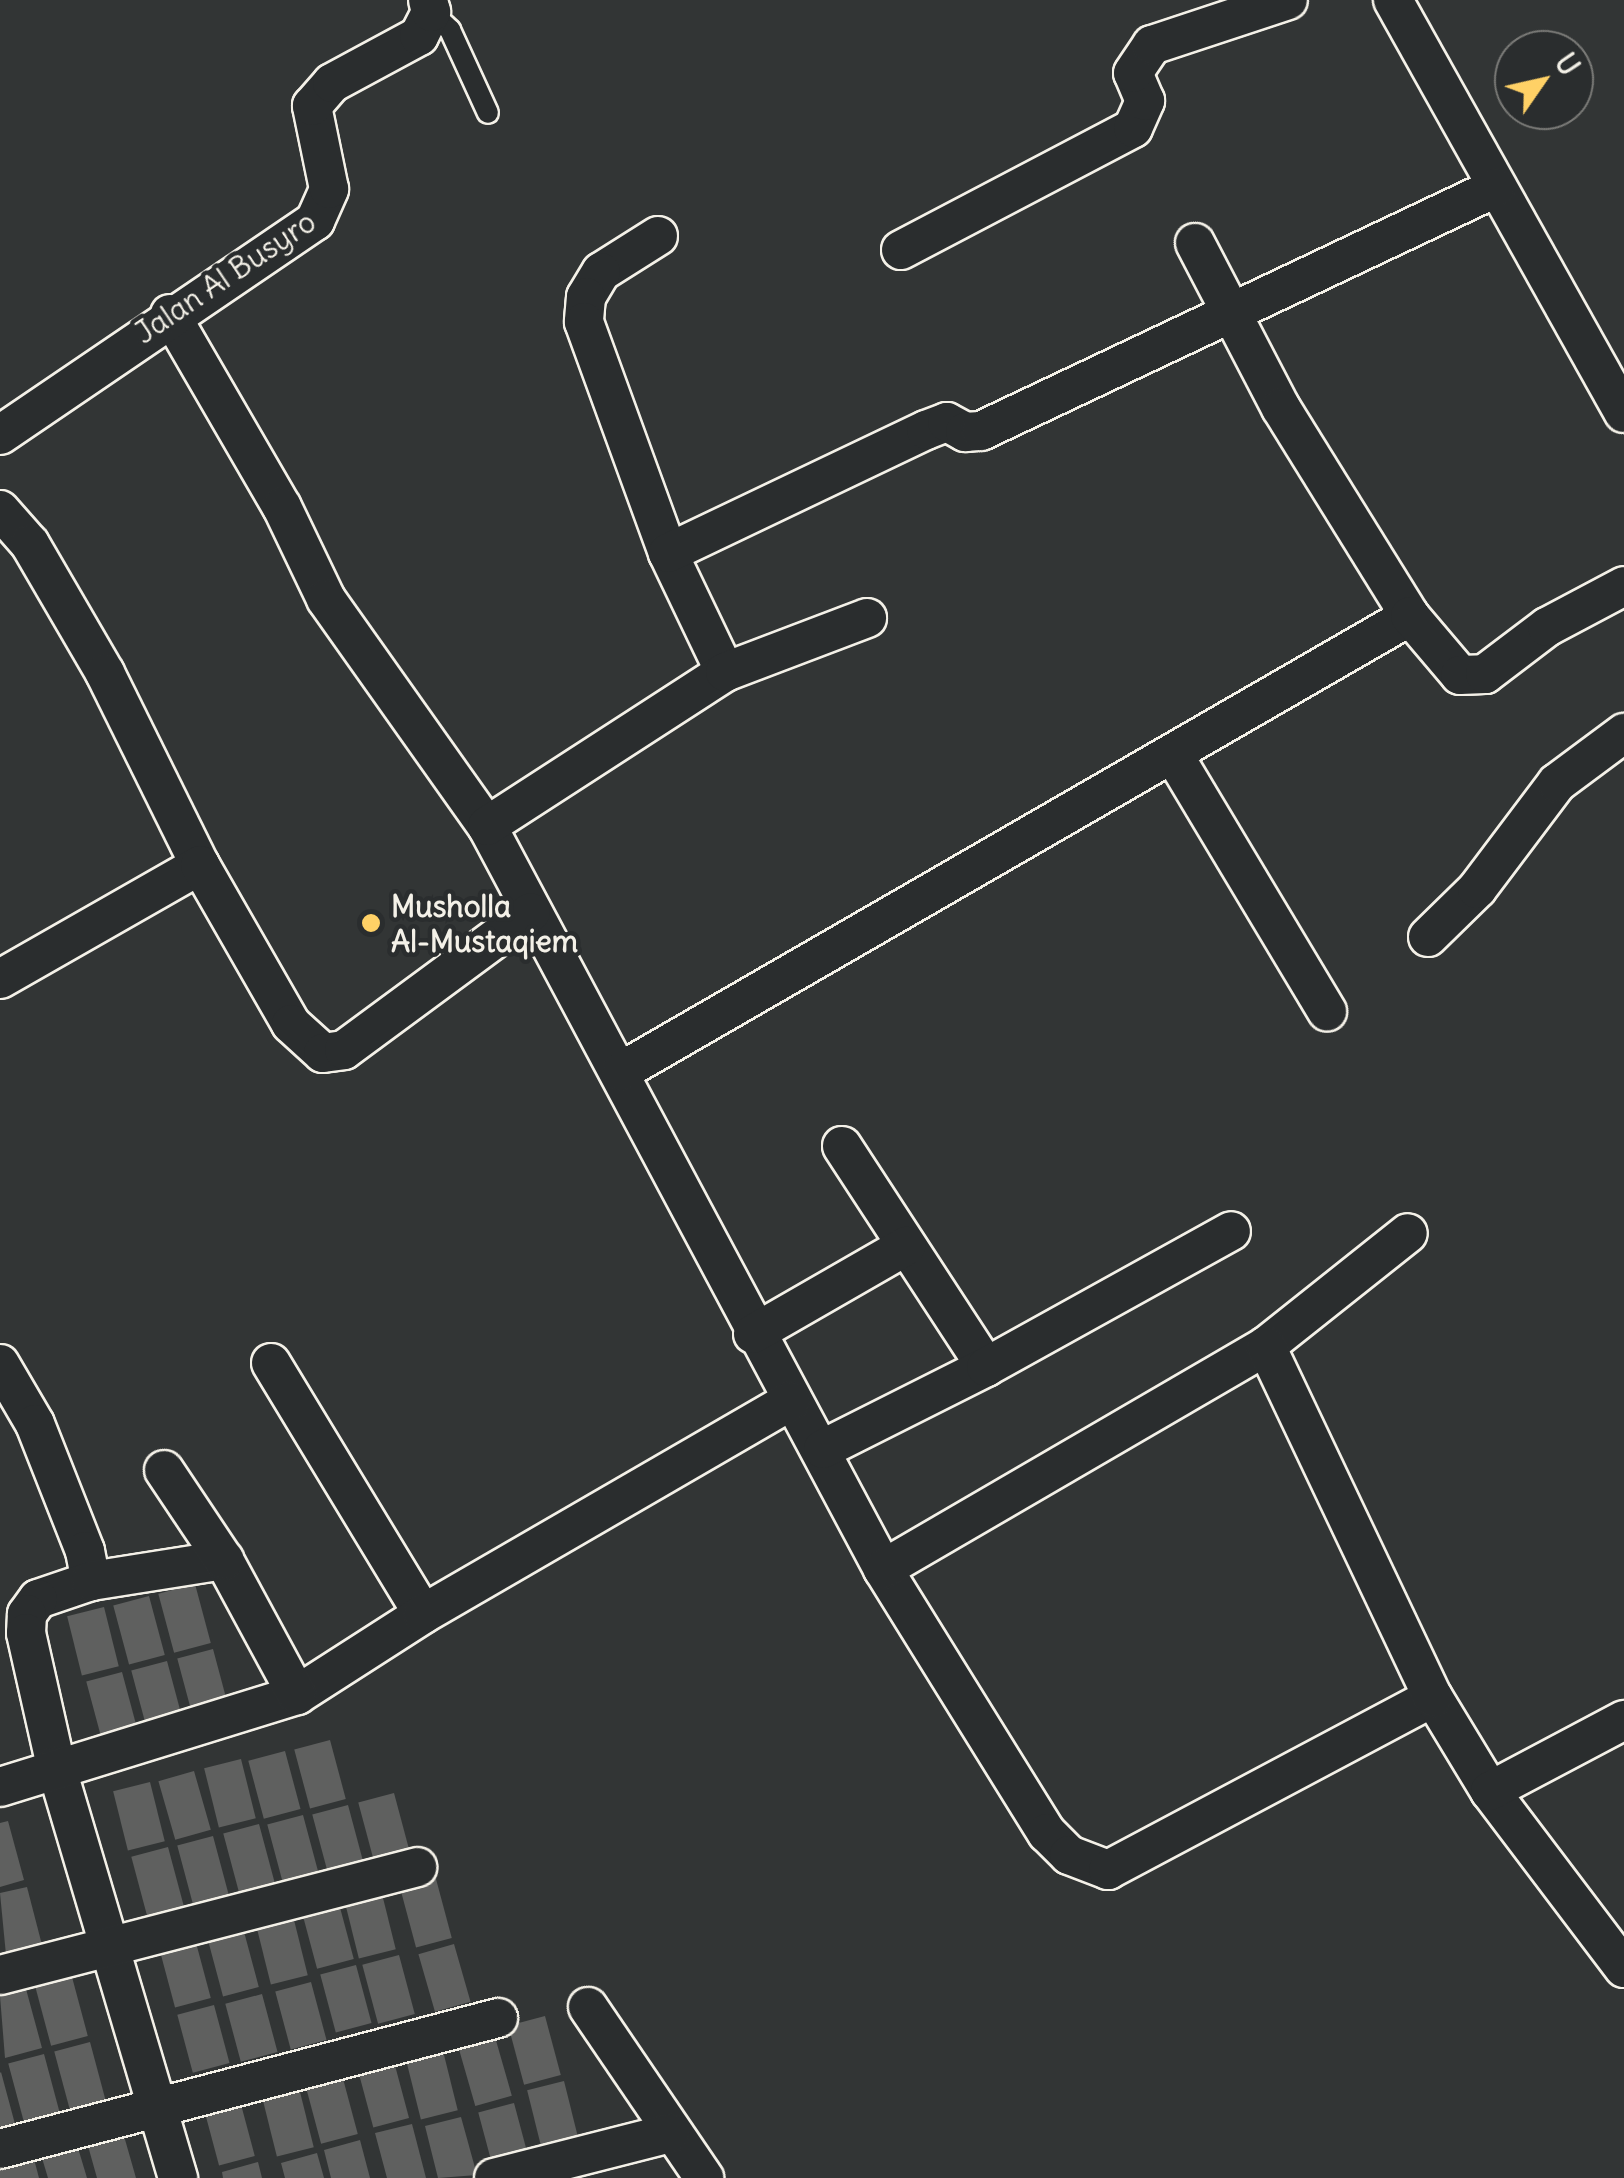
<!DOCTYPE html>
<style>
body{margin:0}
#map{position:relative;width:1624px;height:2178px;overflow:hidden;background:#323535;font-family:Delius,sans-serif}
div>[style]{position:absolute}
.building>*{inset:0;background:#5f605f;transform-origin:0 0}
.roads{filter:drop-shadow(2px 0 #f4f1e8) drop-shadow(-2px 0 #f4f1e8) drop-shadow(0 2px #f4f1e8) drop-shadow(0 -2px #f4f1e8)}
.lane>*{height:20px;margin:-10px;padding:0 10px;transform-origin:10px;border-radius:10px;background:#2a2d2e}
.street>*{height:38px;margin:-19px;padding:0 19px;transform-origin:19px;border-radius:19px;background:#2a2d2e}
.dots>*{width:28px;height:28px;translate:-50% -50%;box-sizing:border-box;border:5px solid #2a2d2e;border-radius:50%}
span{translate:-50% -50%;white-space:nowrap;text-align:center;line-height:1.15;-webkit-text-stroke:9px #2a2d2e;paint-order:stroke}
.street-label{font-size:30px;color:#f4f1e8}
.poi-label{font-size:30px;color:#f4f1e8;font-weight:700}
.left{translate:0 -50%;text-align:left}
.north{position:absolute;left:1494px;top:30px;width:100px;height:100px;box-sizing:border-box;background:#2a2d2e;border:2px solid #7b7b78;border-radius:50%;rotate:56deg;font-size:28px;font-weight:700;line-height:40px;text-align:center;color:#f4f1e8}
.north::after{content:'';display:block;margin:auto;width:35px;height:45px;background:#ffd166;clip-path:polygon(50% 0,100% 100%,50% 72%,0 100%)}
</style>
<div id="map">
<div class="building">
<i style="left:195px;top:1584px;width:61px;height:38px;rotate:75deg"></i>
<i style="left:149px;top:1596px;width:61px;height:37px;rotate:75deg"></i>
<i style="left:104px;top:1607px;width:61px;height:38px;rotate:76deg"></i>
<i style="left:213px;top:1649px;width:61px;height:37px;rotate:75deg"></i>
<i style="left:167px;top:1661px;width:61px;height:37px;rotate:75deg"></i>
<i style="left:122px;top:1672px;width:61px;height:37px;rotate:75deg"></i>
<i style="left:330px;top:1740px;width:61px;height:37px;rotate:75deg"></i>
<i style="left:285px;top:1751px;width:60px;height:38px;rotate:75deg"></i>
<i style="left:241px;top:1759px;width:61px;height:38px;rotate:76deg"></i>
<i style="left:194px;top:1771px;width:61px;height:37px;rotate:74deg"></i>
<i style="left:150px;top:1782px;width:61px;height:38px;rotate:76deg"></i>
<i style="left:394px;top:1793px;width:60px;height:37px;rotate:75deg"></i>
<i style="left:348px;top:1805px;width:61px;height:37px;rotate:75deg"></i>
<i style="left:303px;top:1815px;width:62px;height:37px;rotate:75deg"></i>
<i style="clip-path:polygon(8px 1821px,24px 1880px,0 1887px,0 1823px)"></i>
<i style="left:259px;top:1824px;width:61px;height:37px;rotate:75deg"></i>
<i style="left:213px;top:1836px;width:62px;height:37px;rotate:75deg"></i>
<i style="left:168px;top:1847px;width:61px;height:38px;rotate:75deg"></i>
<i style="left:436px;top:1879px;width:61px;height:37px;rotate:75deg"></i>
<i style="clip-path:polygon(27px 1887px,42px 1945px,6px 1955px,0 1893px)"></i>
<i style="left:381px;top:1890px;width:61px;height:38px;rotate:76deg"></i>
<i style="left:338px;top:1900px;width:61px;height:38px;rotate:75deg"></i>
<i style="left:293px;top:1916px;width:61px;height:38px;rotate:76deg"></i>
<i style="left:243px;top:1928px;width:61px;height:37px;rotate:75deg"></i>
<i style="left:195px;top:1939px;width:61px;height:37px;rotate:75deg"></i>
<i style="left:454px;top:1944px;width:60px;height:37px;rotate:74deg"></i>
<i style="left:399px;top:1955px;width:61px;height:38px;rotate:75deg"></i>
<i style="left:356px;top:1965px;width:60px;height:37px;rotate:75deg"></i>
<i style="left:72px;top:1977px;width:61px;height:38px;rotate:75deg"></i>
<i style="left:311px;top:1982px;width:60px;height:37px;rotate:75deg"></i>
<i style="clip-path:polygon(26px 1989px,42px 2048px,5px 2058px,0 1996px)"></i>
<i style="left:262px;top:1994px;width:60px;height:38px;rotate:75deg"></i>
<i style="left:214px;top:2005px;width:60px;height:38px;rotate:75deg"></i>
<i style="left:545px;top:2016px;width:61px;height:38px;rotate:75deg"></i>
<i style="left:495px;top:2037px;width:61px;height:38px;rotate:74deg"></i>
<i style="left:90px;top:2042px;width:61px;height:37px;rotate:75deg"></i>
<i style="left:443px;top:2051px;width:61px;height:38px;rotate:76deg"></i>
<i style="left:44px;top:2054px;width:61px;height:37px;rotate:75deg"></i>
<i style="left:393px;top:2058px;width:62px;height:37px;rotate:75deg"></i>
<i style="clip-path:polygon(1px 2072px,15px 2124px,0 2128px,0 2073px)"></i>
<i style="left:342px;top:2075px;width:61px;height:38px;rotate:75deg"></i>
<i style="left:564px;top:2081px;width:61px;height:38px;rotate:76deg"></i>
<i style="left:299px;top:2088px;width:61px;height:38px;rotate:76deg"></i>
<i style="left:239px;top:2097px;width:61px;height:37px;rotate:75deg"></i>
<i style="left:514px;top:2103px;width:61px;height:37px;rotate:75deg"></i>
<i style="clip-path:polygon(461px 2117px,477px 2175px,438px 2178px,425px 2126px)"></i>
<i style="clip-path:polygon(412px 2124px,426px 2178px,387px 2178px,375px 2133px)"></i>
<i style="clip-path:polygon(124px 2136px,136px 2178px,97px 2178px,88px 2146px)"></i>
<i style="clip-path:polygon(360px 2140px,370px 2178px,331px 2178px,324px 2150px)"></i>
<i style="clip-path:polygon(78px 2148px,87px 2178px,48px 2178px,42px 2158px)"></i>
<i style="clip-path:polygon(317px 2153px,324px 2178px,285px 2178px,281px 2163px)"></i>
<i style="clip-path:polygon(34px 2159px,39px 2178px,0 2178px,0 2167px)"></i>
<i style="clip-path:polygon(258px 2162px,262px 2178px,223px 2178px,222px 2172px)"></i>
</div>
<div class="roads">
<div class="lane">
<i style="left:431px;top:12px;width:26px;rotate:43deg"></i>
<i style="left:450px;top:30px;width:91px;rotate:65.4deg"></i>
</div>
<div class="street">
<i style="left:1393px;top:0;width:473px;rotate:60.8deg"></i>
<i style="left:658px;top:236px;width:67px;rotate:147.7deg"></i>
<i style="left:601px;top:272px;width:29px;rotate:121deg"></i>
<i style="left:586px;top:297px;width:25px;rotate:95deg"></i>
<i style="left:584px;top:322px;width:246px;rotate:70deg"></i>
<i style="left:668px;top:553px;width:132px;rotate:64.4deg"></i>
<i style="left:1195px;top:243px;width:186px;rotate:62.5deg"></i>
<i style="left:1281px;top:408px;width:245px;rotate:58.2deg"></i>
<i style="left:901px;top:250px;width:262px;rotate:-27.7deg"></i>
<i style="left:1133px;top:128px;width:30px;rotate:-66deg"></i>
<i style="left:1145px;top:101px;width:30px;rotate:-113deg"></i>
<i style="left:1133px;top:73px;width:34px;rotate:-56deg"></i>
<i style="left:1152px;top:45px;width:143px;rotate:-18.3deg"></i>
<i style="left:170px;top:314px;width:223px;rotate:59.9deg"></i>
<i style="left:282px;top:507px;width:102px;rotate:64.4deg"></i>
<i style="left:326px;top:599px;width:278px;rotate:54.7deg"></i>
<i style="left:487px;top:826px;width:842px;rotate:61.94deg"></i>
<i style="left:883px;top:1569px;width:311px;rotate:58.2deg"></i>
<i style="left:1047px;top:1833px;width:31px;rotate:45deg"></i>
<i style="left:1069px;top:1855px;width:42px;rotate:21deg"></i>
<i style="left:1108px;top:1870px;width:368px;rotate:-28deg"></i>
<i style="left:1433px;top:1697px;width:110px;rotate:58.8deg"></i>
<i style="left:1490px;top:1791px;width:222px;rotate:52.9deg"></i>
<i style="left:0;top:435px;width:381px;rotate:-34.2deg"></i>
<i style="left:315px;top:221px;width:35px;rotate:-66deg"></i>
<i style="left:329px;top:189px;width:85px;rotate:-101.6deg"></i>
<i style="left:312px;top:106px;width:30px;rotate:-49deg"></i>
<i style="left:332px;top:83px;width:99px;rotate:-28.4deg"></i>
<i style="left:419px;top:36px;width:27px;rotate:-63deg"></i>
<i style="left:431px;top:12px;width:12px;rotate:-104deg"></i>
<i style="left:0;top:510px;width:45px;rotate:48.6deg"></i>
<i style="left:30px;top:544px;width:149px;rotate:59.8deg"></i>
<i style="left:105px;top:673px;width:214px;rotate:63.7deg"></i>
<i style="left:200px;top:865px;width:230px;rotate:150.3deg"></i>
<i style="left:668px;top:553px;width:286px;rotate:-25.5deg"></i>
<i style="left:926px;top:430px;width:22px;rotate:-21deg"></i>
<i style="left:947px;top:422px;width:21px;rotate:29deg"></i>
<i style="left:965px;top:432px;width:16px;rotate:-4deg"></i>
<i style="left:981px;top:431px;width:569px;rotate:-25.3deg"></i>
<i style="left:1173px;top:754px;width:300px;rotate:59.1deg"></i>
<i style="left:487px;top:826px;width:283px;rotate:-32.9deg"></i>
<i style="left:725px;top:672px;width:152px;rotate:-20.8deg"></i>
<i style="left:200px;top:865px;width:183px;rotate:60.2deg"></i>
<i style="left:291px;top:1024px;width:43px;rotate:42.2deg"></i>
<i style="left:323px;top:1053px;width:21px;rotate:-8deg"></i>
<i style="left:344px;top:1050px;width:232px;rotate:-36.4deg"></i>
<i style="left:1428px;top:937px;width:69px;rotate:-44.4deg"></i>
<i style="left:1477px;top:889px;width:133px;rotate:-53deg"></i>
<i style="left:1557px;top:783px;width:84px;rotate:-36.7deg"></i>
<i style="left:622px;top:1071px;width:910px;rotate:-30deg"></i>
<i style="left:1410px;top:616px;width:77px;rotate:49.7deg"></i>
<i style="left:1460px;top:675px;width:25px;rotate:-2deg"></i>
<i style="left:1485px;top:674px;width:78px;rotate:-37.2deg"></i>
<i style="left:1547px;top:627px;width:87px;rotate:-28deg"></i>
<i style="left:842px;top:1146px;width:264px;rotate:56.9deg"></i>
<i style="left:753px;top:1334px;width:177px;rotate:-29.9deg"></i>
<i style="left:1266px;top:1346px;width:181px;rotate:-38.5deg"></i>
<i style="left:271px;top:1363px;width:293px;rotate:58.8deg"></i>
<i style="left:0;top:1364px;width:69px;rotate:59.7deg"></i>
<i style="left:35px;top:1424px;width:136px;rotate:68.5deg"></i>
<i style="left:85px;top:1551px;width:31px;rotate:79deg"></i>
<i style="left:91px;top:1581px;width:56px;rotate:161.2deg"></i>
<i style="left:38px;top:1599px;width:19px;rotate:126deg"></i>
<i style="left:27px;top:1614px;width:19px;rotate:93deg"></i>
<i style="left:26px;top:1633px;width:136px;rotate:77.3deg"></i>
<i style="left:56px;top:1766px;width:430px;rotate:73.5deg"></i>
<i style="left:823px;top:1449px;width:182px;rotate:-26.7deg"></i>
<i style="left:986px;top:1367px;width:280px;rotate:-29deg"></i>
<i style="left:883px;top:1569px;width:443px;rotate:-30.2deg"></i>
<i style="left:1266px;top:1346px;width:389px;rotate:64.6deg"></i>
<i style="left:91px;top:1581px;width:135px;rotate:-9deg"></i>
<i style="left:297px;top:1695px;width:150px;rotate:-32.7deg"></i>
<i style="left:423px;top:1614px;width:425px;rotate:-30.1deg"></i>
<i style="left:0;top:1787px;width:311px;rotate:-17.2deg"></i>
<i style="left:297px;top:1695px;width:153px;rotate:-118.4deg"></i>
<i style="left:224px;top:1560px;width:108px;rotate:-123.7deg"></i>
<i style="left:1490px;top:1791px;width:152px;rotate:-27.9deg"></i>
<i style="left:0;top:1975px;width:431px;rotate:-14.5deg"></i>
<i style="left:588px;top:2007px;width:207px;rotate:55.8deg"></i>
<i style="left:0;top:2149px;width:515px;rotate:-14.74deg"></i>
<i style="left:494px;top:2178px;width:182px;rotate:-14.3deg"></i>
</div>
</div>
<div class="dots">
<i style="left:371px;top:923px;background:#ffd166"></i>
</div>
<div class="street-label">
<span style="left:225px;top:277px;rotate:-34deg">Jalan Al Busyro</span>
</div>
<div class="poi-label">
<span class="left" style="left:391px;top:923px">Musholla<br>Al-Mustaqiem</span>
</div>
<div class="north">U</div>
</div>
